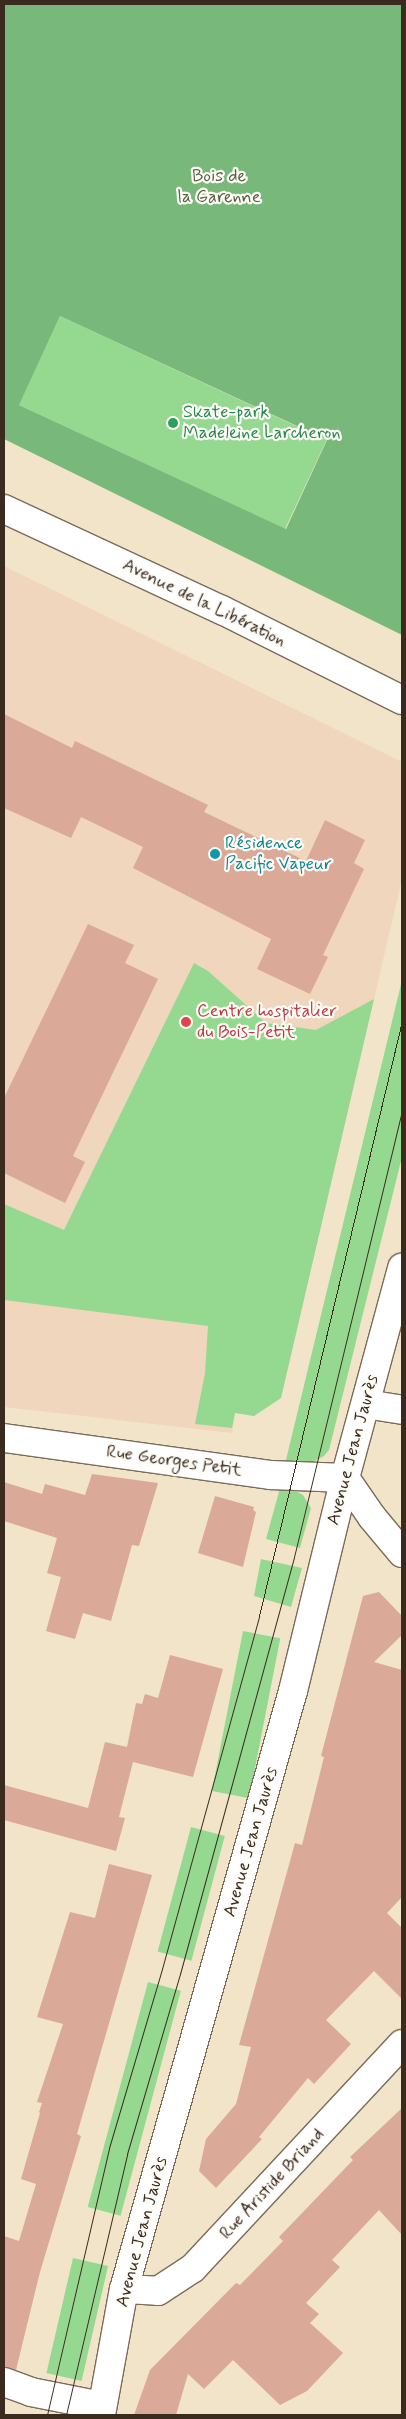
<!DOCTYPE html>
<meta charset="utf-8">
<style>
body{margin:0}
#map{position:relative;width:406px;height:2419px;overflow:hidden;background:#f2e4c8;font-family:Mynerve,sans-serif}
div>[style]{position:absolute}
.built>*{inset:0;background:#efd6bc}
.green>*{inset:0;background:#95d991;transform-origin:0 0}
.forest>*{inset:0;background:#78b97b}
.building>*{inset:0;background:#daa997}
.roads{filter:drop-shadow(1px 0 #7b6b5a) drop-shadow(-1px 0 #7b6b5a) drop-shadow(0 1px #7b6b5a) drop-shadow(0 -1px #7b6b5a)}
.minor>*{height:28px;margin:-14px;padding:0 14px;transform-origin:14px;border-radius:14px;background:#fff}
.tertiary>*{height:28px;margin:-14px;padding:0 14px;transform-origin:14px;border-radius:14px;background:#fff}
.tram>*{height:1px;margin:-0.5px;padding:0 0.5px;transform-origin:0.5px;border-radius:0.5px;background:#3b2a1e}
.dots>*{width:14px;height:14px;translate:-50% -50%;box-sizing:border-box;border:2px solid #fdfcf7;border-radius:50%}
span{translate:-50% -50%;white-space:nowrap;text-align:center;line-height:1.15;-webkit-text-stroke:4.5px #fdfcf7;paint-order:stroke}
.park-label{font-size:18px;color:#565f40}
.leisure-label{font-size:18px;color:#27864d}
.left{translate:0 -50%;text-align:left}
.street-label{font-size:18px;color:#3b2a1e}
.culture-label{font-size:18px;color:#0d838f}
.health-label{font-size:18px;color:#be3a42}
.frame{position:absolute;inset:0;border:5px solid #3b2a1e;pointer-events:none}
</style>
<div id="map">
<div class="built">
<i style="clip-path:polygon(4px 566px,402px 762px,402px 879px,281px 1398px,254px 1416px,235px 1413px,232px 1433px,4px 1407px)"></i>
</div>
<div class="green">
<i style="left:60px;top:316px;width:294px;height:98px;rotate:25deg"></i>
<i style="clip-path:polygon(194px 963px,208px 971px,266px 1023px,316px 1030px,374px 999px,281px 1398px,254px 1416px,235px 1413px,232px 1428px,195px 1424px,205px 1373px,208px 1326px,4px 1300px,4px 1204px,64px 1230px)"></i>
<i style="clip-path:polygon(402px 980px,402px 1157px,329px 1450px,324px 1456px,311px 1463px,285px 1464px)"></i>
<i style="clip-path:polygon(280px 1488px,294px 1490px,303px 1495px,311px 1508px,300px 1548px,266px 1539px)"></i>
<i style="clip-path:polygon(261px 1559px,302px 1568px,291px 1607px,254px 1596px)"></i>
<i style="left:243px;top:1631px;width:38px;height:163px;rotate:11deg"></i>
<i style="left:191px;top:1827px;width:35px;height:129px;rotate:15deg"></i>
<i style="left:148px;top:1982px;width:34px;height:233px;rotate:15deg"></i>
<i style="left:73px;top:2258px;width:36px;height:118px;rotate:13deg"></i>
</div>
<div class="forest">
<i style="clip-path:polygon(evenodd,4px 4px,402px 4px,402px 635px,4px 439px,4px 4px,60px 316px,327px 440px,286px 529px,19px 405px,60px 316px)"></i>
</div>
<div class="building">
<i style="clip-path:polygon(4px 714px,72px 748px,75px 741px,208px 805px,204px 812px,306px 861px,325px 820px,365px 840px,354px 863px,364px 869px,323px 955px,328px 957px,310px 994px,257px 969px,271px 939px,133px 868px,143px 847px,81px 817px,71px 838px,4px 808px)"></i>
<i style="clip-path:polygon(88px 924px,134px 945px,125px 963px,158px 979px,73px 1156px,85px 1162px,65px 1203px,4px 1173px,4px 1098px)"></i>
<i style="clip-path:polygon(92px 1474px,158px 1483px,139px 1546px,132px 1545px,111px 1621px,83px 1613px,75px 1639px,46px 1631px,61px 1577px,47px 1573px,57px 1538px,4px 1521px,4px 1482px,42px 1494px,45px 1484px,85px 1495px)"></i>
<i style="clip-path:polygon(215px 1496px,254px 1507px,253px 1510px,256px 1512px,243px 1567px,198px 1553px)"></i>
<i style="clip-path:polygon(379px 1592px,402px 1616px,402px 1635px,374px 1662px,402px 1670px,402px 1897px,387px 1913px,402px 1928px,402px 1999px,374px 1971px,326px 2020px,351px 2044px,314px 2084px,308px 2078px,259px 2137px,262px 2139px,216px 2188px,199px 2171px,206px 2139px,236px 2104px,251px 2047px,239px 2045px,295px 1843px,302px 1845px,324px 1757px,321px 1756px,363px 1596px)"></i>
<i style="clip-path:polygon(170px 1655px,223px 1669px,193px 1777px,133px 1762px,119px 1817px,125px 1818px,116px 1851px,4px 1820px,4px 1785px,88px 1808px,105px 1742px,127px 1747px,136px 1703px,142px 1704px,145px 1694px,158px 1698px)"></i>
<i style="clip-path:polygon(109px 1864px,152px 1875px,77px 2134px,81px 2136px,40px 2272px,16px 2370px,4px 2367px,4px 2236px,19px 2241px,36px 2184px,21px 2179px,40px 2113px,39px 2112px,42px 2103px,37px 2102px,63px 2024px,37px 2017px,70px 1912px,95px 1918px)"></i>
<i style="clip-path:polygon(402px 2108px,402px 2235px,379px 2210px,332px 2260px,340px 2267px,306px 2303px,319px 2314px,310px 2323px,343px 2353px,307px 2391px,280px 2405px,233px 2360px,204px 2389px,188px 2374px,176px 2415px,134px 2415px,150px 2370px,236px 2283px,240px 2285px,283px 2241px,279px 2237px,353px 2160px,350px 2157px)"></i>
</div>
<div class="roads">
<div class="minor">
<i style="left:366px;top:1404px;width:36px;rotate:9deg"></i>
<i style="left:4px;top:1438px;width:270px;rotate:7.9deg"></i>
<i style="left:271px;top:1475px;width:74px;rotate:2.3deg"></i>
<i style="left:345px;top:1478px;width:47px;rotate:55.3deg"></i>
<i style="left:372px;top:1517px;width:47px;rotate:50.2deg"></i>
<i style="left:124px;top:2289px;width:34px;rotate:3deg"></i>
<i style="left:158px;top:2291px;width:42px;rotate:-33.3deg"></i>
<i style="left:193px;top:2268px;width:306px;rotate:-47deg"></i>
<i style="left:4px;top:2382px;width:29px;rotate:20deg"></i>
<i style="left:31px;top:2392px;width:72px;rotate:11.2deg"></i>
</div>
<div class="tertiary">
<i style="left:4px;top:509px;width:240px;rotate:24.9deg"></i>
<i style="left:222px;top:610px;width:201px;rotate:26.6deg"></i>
<i style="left:101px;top:2415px;width:128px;rotate:-79.7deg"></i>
<i style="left:124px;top:2289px;width:621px;rotate:-74.22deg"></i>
<i style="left:293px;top:1691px;width:219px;rotate:-76.3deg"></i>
<i style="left:345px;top:1478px;width:218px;rotate:-74.8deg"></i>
</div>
</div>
<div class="tram">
<i style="left:47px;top:2415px;width:274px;rotate:-76.9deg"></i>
<i style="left:109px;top:2148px;width:187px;rotate:-73.5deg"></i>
<i style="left:162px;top:1969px;width:366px;rotate:-74.6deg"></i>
<i style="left:259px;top:1616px;width:612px;rotate:-76.49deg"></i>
<i style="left:66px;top:2415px;width:268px;rotate:-76.8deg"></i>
<i style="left:127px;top:2154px;width:188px;rotate:-73.6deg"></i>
<i style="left:180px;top:1974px;width:432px;rotate:-74.7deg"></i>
<i style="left:294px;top:1557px;width:461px;rotate:-76.4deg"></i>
</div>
<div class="dots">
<i style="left:173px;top:423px;background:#2e9e5b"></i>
<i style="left:215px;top:854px;background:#0f9aa8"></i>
<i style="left:186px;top:1022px;background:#e0444e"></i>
</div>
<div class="park-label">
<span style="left:219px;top:187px">Bois de<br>la Garenne</span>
</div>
<div class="leisure-label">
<span class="left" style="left:183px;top:423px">Skate-park<br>Madeleine Larcheron</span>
</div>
<div class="street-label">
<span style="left:204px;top:603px;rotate:26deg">Avenue de la Libération</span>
<span style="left:353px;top:1450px;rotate:-75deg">Avenue Jean Jaurès</span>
<span style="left:174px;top:1461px;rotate:8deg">Rue Georges Petit</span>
<span style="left:251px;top:1842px;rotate:-74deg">Avenue Jean Jaurès</span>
<span style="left:272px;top:2184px;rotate:-47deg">Rue Aristide Briand</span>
<span style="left:142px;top:2232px;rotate:-75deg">Avenue Jean Jaurès</span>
</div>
<div class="culture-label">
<span class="left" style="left:225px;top:854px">Résidence<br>Pacific Vapeur</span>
</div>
<div class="health-label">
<span class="left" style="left:197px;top:1022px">Centre hospitalier<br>du Bois-Petit</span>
</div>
<div class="frame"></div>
</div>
